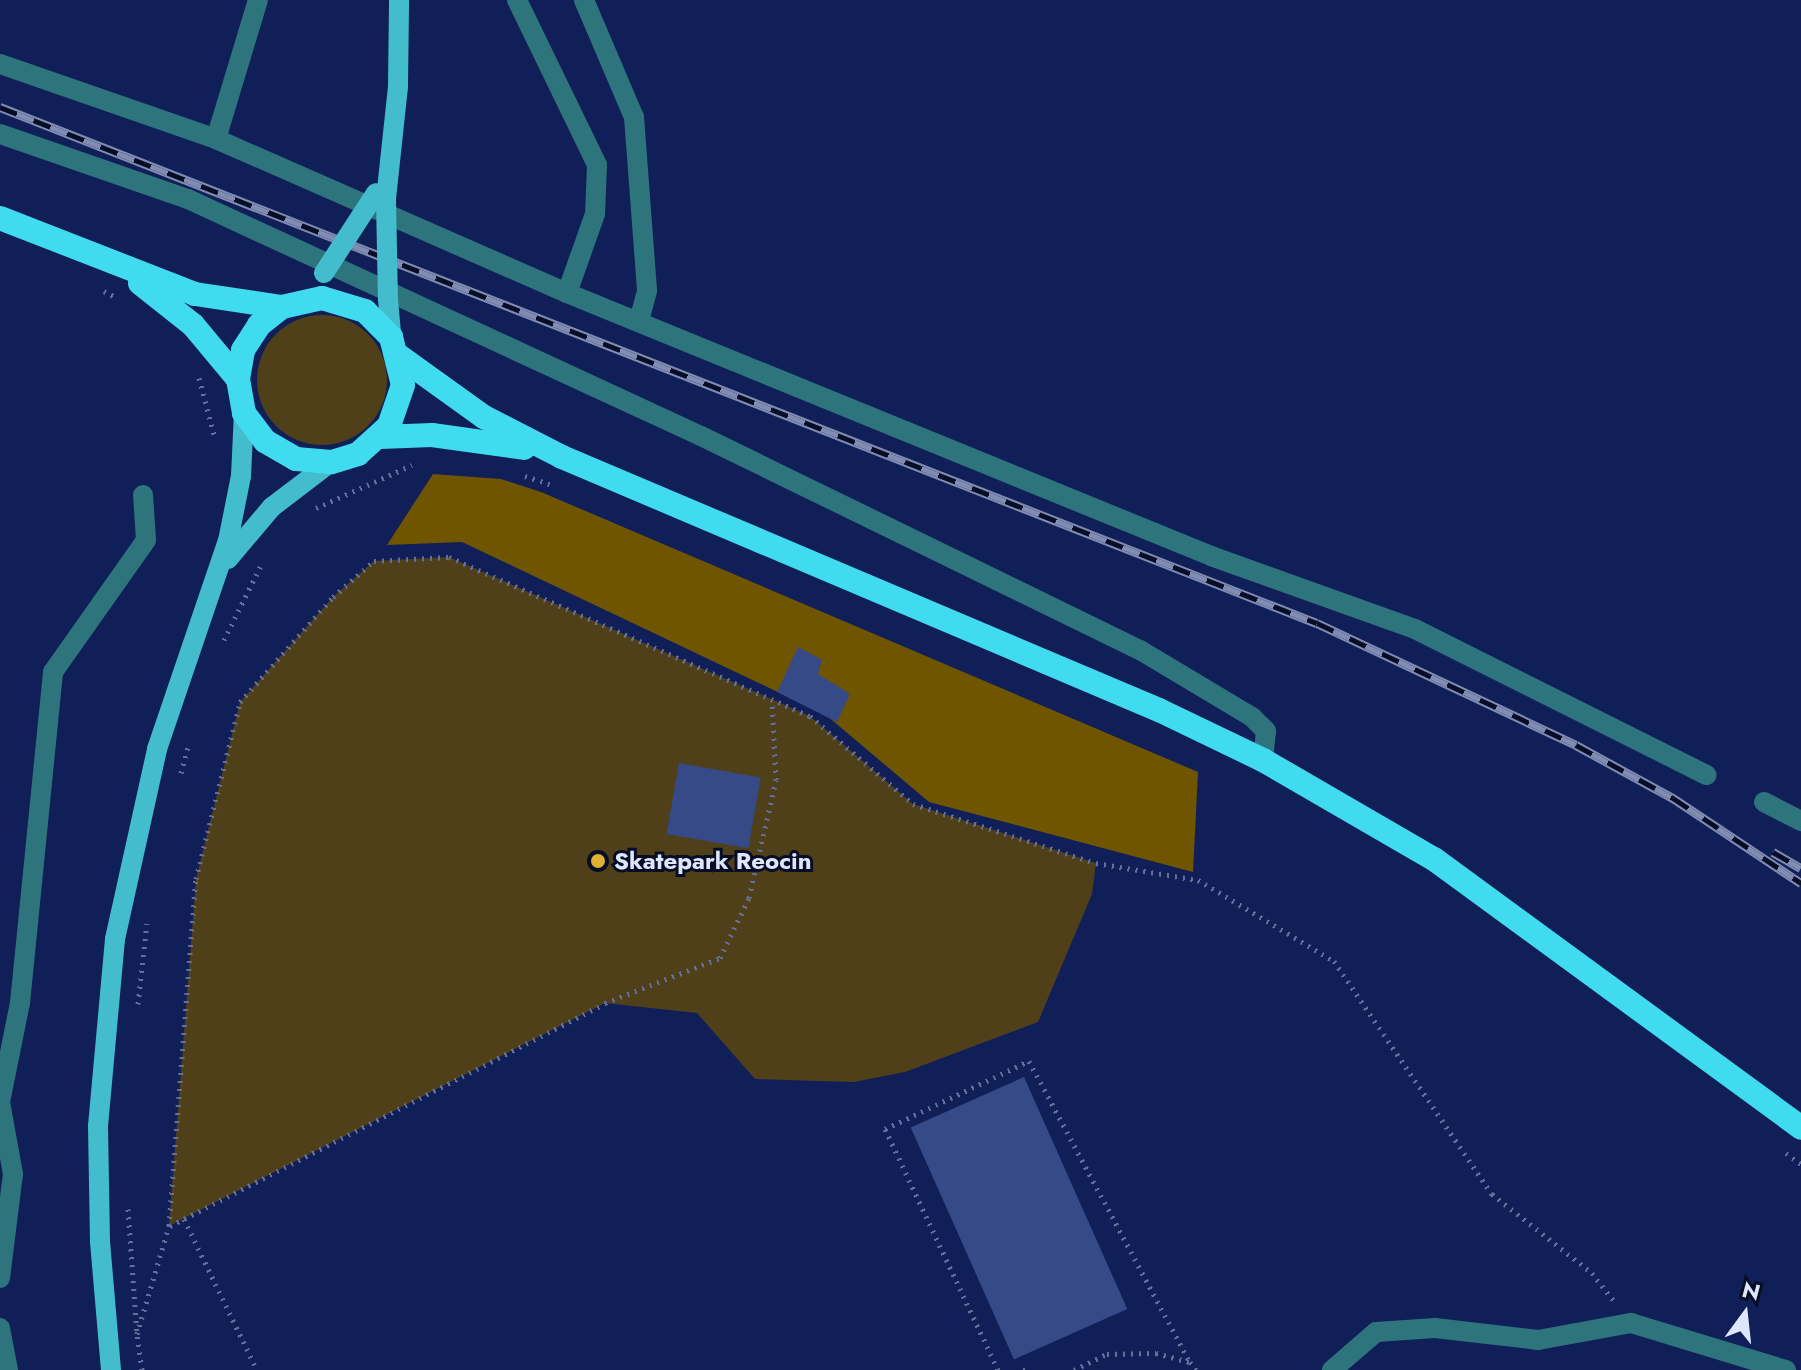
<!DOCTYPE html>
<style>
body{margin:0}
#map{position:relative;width:1801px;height:1370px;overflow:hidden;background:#111f58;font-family:Jost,sans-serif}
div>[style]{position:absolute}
.green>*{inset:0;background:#4f401a}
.round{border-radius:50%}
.forest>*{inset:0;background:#6f5500}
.building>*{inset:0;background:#354a86;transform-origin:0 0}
.path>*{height:5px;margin-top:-2.5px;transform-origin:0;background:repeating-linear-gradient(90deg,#64709a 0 2px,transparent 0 8px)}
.minor>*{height:20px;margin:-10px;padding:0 10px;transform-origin:10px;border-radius:10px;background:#2d747d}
.major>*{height:20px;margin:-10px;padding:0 10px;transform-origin:10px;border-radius:10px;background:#43bdcd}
.highway>*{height:24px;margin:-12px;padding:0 12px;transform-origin:12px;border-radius:12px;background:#41dbef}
.rail>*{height:9px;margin-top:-4.5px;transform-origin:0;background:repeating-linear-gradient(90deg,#060d25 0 18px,#818cb2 0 36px);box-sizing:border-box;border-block:2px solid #818cb2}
.major-bridge>*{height:20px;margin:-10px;padding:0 10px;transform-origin:10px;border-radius:10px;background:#43bdcd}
.dots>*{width:22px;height:22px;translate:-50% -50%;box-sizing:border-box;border:4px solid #060d25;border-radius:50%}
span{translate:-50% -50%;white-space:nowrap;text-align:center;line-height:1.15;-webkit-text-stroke:6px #060d25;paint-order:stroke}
.poi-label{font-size:24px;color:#dde6fc;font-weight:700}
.left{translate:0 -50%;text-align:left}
.north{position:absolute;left:1705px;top:1274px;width:80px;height:80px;-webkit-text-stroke:6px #060d25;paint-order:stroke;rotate:15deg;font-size:22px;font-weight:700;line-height:32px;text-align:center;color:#dde6fc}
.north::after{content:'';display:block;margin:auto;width:28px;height:36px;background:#dde6fc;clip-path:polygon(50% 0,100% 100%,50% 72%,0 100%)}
</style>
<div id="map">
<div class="green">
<i class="round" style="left:257px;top:315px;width:130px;height:130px"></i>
<i style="clip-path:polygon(449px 557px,810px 716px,913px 804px,1096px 863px,1092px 894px,1038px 1022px,905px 1072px,854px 1082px,755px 1079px,697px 1013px,605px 1003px,169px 1226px,196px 879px,240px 702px,333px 597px,374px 561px)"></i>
</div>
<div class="forest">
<i style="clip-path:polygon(433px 474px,501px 479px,541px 492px,1198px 772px,1193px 872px,929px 802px,826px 715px,462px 542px,387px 545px)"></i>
</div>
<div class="building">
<i style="clip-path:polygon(798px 647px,822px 660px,818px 674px,850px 694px,837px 722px,777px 692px)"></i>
<i style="left:679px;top:763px;width:83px;height:72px;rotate:10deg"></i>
<i style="left:1024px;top:1077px;width:254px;height:124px;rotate:66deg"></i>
</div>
<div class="path">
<i style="left:104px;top:291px;width:15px;rotate:28deg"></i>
<i style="left:199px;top:378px;width:62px;rotate:75.1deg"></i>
<i style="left:525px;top:476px;width:26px;rotate:18deg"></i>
<i style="left:316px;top:508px;width:105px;rotate:-24.1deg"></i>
<i style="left:224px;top:640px;width:86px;rotate:-63.7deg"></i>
<i style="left:181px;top:773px;width:30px;rotate:-75deg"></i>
<i style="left:138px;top:1004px;width:81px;rotate:-83.7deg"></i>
<i style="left:1786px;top:1153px;width:19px;rotate:36deg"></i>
<i style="left:128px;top:1209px;width:125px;rotate:85.9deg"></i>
<i style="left:184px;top:1219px;width:168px;rotate:64.2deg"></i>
<i style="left:170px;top:1226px;width:489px;rotate:-27.1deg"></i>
<i style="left:605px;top:1003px;width:123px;rotate:-21.4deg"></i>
<i style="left:720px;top:958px;width:67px;rotate:-64.2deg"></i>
<i style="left:749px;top:898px;width:121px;rotate:-77.1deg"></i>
<i style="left:776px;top:780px;width:79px;rotate:-92.9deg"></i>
<i style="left:142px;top:1370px;width:36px;rotate:-98deg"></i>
<i style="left:137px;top:1334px;width:113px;rotate:-73.5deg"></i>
<i style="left:169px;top:1226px;width:348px;rotate:-85.6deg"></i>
<i style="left:196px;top:879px;width:182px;rotate:-76deg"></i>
<i style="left:240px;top:702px;width:140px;rotate:-48.5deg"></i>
<i style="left:333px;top:597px;width:55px;rotate:-41.3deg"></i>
<i style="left:374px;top:561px;width:75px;rotate:-3.1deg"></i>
<i style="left:449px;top:557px;width:394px;rotate:23.8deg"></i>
<i style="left:810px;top:716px;width:135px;rotate:40.5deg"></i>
<i style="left:913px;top:804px;width:192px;rotate:17.9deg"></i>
<i style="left:1096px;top:863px;width:103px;rotate:9.5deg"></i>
<i style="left:1198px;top:880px;width:158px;rotate:30.8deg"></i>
<i style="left:1334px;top:961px;width:282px;rotate:55.9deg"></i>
<i style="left:1492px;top:1194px;width:127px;rotate:38.3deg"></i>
<i style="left:1592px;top:1273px;width:37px;rotate:52deg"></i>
<i style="left:998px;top:1370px;width:266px;rotate:-115.1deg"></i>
<i style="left:885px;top:1129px;width:159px;rotate:-25.3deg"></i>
<i style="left:1029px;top:1061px;width:341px;rotate:61.9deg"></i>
<i style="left:1023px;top:1370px;width:7px"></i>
<i style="left:1074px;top:1370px;width:37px;rotate:-26deg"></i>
<i style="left:1107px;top:1354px;width:49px;rotate:-1.2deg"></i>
<i style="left:1156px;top:1353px;width:35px;rotate:15deg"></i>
<i style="left:1190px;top:1362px;width:10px;rotate:53deg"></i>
</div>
<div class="minor">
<i style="left:517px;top:0;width:183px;rotate:64.1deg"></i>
<i style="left:597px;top:165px;width:49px;rotate:92.3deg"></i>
<i style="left:595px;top:214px;width:84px;rotate:109.5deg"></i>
<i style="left:584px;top:0;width:127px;rotate:66.9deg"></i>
<i style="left:634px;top:117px;width:174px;rotate:85.7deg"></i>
<i style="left:647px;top:291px;width:30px;rotate:105deg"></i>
<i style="left:0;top:64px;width:229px;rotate:19.1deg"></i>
<i style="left:216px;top:139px;width:383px;rotate:23.7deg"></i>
<i style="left:567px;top:293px;width:696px;rotate:22.21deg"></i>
<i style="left:1211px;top:556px;width:217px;rotate:19.7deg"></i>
<i style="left:1415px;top:629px;width:326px;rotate:26.6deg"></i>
<i style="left:0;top:134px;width:199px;rotate:19.1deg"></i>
<i style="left:188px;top:199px;width:565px;rotate:24.8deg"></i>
<i style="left:701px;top:436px;width:488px;rotate:26deg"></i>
<i style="left:1140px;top:650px;width:131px;rotate:30.9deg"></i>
<i style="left:1252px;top:717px;width:20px;rotate:45deg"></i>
<i style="left:1266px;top:731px;width:29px;rotate:96deg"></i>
<i style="left:216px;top:139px;width:145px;rotate:-73.2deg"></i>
<i style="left:1764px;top:802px;width:42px;rotate:27.2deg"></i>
<i style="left:0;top:1278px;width:105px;rotate:-82.9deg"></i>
<i style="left:13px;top:1174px;width:73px;rotate:-100.2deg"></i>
<i style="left:0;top:1102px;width:101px;rotate:-78.6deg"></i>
<i style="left:20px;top:1003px;width:333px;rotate:-84.3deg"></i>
<i style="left:53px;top:672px;width:161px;rotate:-54.8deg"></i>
<i style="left:146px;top:540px;width:45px;rotate:-93.8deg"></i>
<i style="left:0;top:1328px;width:43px;rotate:79.2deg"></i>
<i style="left:1332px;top:1370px;width:58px;rotate:-40.8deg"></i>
<i style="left:1376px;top:1332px;width:59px;rotate:-3.9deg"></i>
<i style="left:1435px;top:1328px;width:104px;rotate:6.6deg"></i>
<i style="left:1538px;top:1340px;width:95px;rotate:-10.4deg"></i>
<i style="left:1631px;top:1323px;width:162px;rotate:16.9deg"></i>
</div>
<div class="major">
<i style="left:386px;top:199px;width:114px;rotate:-83.9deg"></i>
<i style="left:398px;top:86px;width:86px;rotate:-89.3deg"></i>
<i style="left:388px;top:299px;width:38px;rotate:85deg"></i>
<i style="left:228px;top:559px;width:68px;rotate:-49.8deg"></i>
<i style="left:272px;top:507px;width:74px;rotate:-37.3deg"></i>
<i style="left:111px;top:1370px;width:129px;rotate:-94.9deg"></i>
<i style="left:100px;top:1241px;width:115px;rotate:-91deg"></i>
<i style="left:98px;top:1126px;width:188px;rotate:-84.8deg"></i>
<i style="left:115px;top:939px;width:195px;rotate:-77.5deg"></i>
<i style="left:157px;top:749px;width:220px;rotate:-71.2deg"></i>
<i style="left:228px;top:541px;width:66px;rotate:-78.7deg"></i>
<i style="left:241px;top:476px;width:63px;rotate:-87.3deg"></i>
</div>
<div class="highway">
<i style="left:0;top:218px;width:209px;rotate:21.3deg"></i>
<i style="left:195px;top:294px;width:88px;rotate:8.5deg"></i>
<i style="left:282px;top:307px;width:41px;rotate:-12.7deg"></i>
<i style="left:322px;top:298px;width:45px;rotate:16.8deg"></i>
<i style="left:365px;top:311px;width:37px;rotate:45deg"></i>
<i style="left:391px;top:337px;width:49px;rotate:76deg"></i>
<i style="left:403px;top:385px;width:43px;rotate:108.9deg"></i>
<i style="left:389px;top:426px;width:42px;rotate:137.9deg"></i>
<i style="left:358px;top:454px;width:28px;rotate:163deg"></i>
<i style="left:331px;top:462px;width:35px;rotate:-175deg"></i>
<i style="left:296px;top:459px;width:36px;rotate:-150deg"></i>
<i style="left:265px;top:441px;width:35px;rotate:-127deg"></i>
<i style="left:244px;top:413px;width:35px;rotate:-100deg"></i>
<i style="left:238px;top:379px;width:29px;rotate:-80deg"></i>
<i style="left:243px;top:350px;width:30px;rotate:-57deg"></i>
<i style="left:259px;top:325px;width:29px;rotate:-38deg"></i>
<i style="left:140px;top:283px;width:68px;rotate:38.4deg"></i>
<i style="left:193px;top:325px;width:70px;rotate:50.2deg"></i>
<i style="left:399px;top:356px;width:105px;rotate:35.7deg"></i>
<i style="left:484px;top:417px;width:88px;rotate:27.1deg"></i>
<i style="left:562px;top:457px;width:648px;rotate:22.97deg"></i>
<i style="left:1159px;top:710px;width:115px;rotate:25.7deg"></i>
<i style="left:1263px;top:760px;width:198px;rotate:30.1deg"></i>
<i style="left:1434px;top:859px;width:455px;rotate:36.2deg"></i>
<i style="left:380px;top:437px;width:52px;rotate:-2.2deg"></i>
<i style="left:432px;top:435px;width:93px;rotate:8deg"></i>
</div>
<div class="rail">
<i style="left:0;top:107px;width:1414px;rotate:21.4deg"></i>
<i style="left:1317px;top:623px;width:286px;rotate:25.2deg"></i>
<i style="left:1576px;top:745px;width:111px;rotate:28.7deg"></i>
<i style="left:1673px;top:798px;width:154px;rotate:33.6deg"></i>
<i style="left:1773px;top:852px;width:32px;rotate:30deg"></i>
</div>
<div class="major-bridge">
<i style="left:386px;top:199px;width:100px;rotate:88.9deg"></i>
<i style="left:324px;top:273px;width:95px;rotate:-57deg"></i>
</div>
<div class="dots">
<i style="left:598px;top:861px;background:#deb133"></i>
</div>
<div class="poi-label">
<span class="left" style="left:614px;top:861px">Skatepark Reocin</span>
</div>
<div class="north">N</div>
</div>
